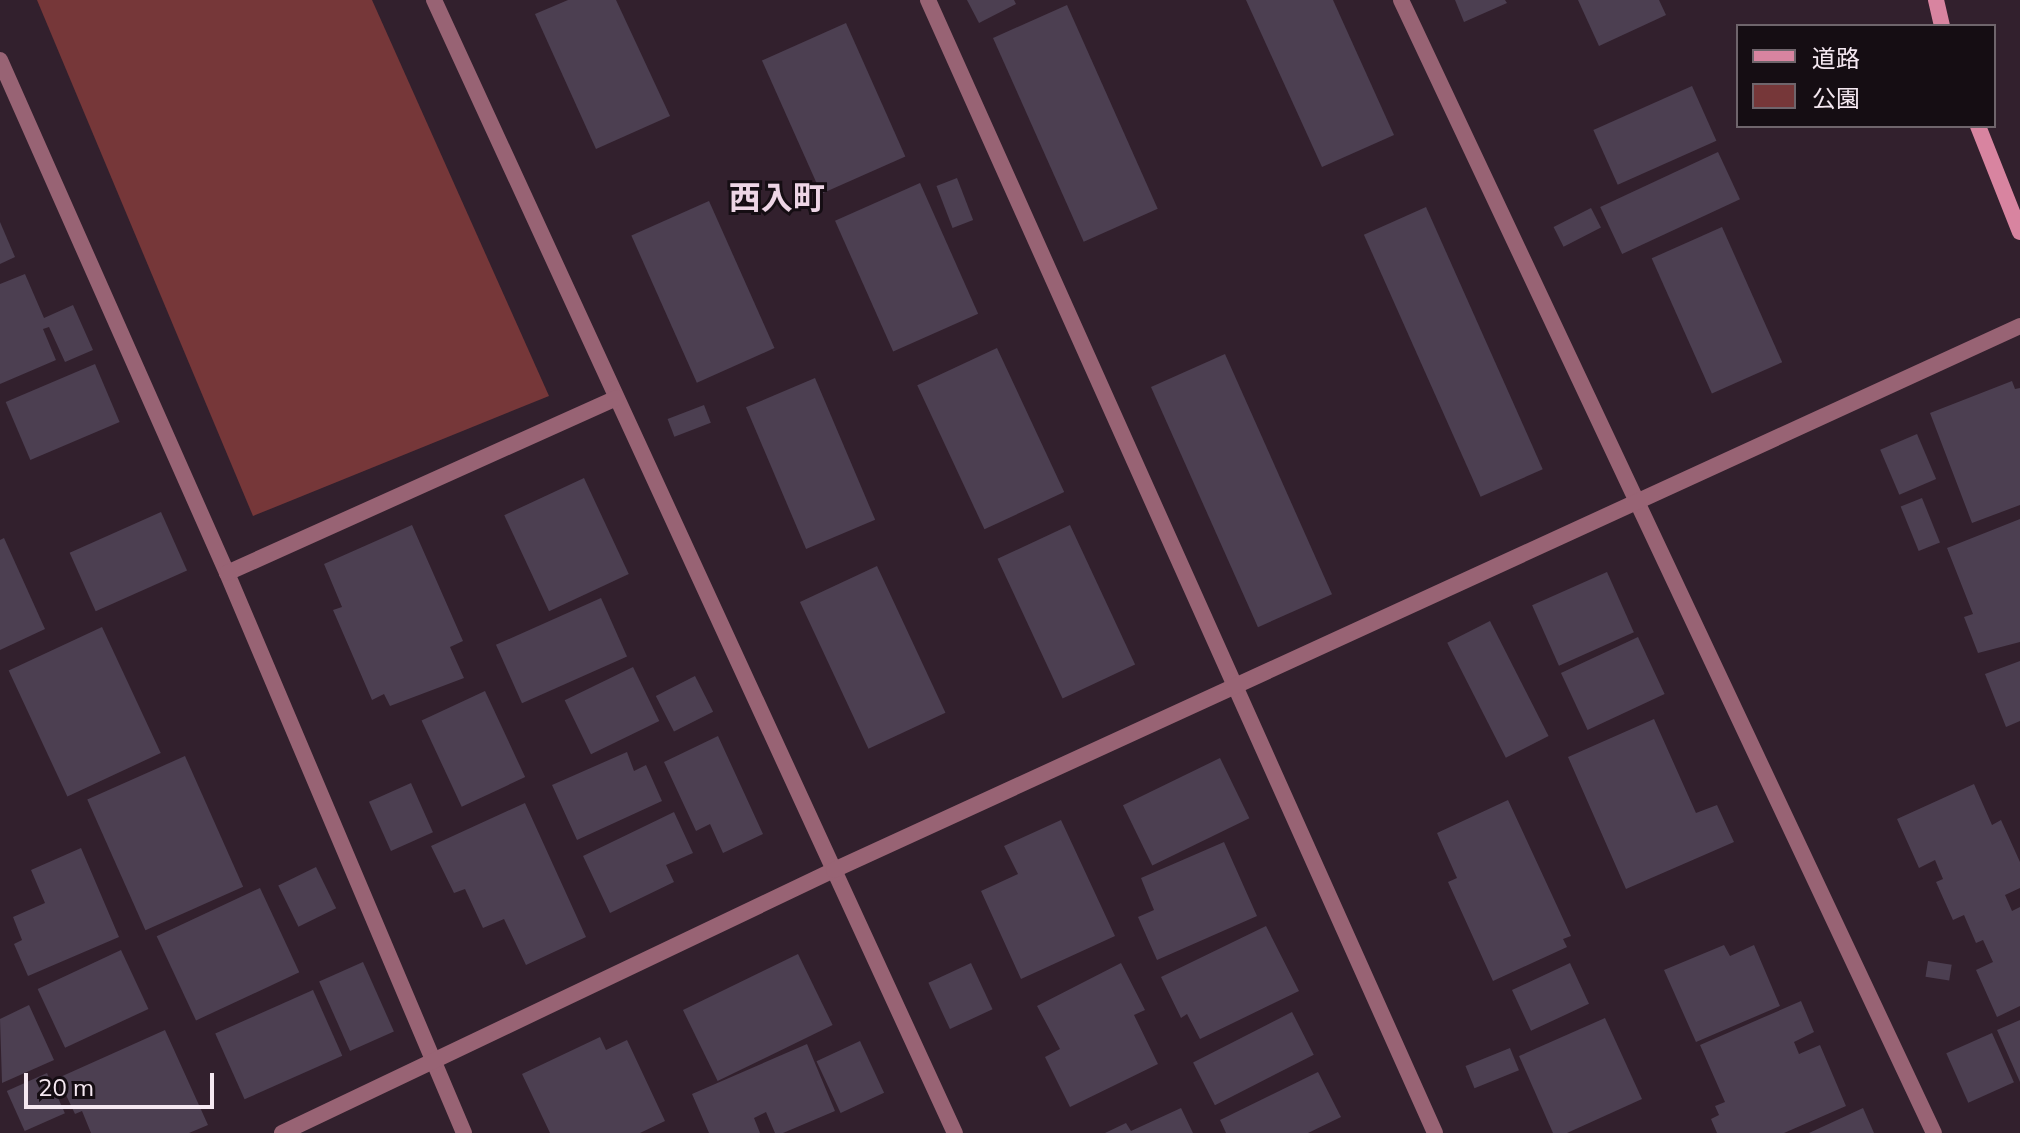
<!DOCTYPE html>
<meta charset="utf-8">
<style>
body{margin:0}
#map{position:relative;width:2020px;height:1133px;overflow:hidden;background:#32202d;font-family:Mulish,"Noto Sans JP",sans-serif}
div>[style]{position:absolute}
.green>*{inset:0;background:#763739}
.building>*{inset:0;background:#4c3f51;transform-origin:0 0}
.street>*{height:16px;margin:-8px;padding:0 8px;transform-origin:8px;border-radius:8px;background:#986374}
.secondary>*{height:16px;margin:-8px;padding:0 8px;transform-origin:8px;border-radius:8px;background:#d884a0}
span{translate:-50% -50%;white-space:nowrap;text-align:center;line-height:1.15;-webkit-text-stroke:6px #150d13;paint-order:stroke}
.quarter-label{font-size:32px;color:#edd5e5;font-weight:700}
.legend{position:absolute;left:1736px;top:24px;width:260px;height:104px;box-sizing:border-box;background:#150d13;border:2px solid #6f656c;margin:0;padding:10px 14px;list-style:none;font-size:24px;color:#f5e8f1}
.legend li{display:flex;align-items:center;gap:16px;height:40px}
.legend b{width:40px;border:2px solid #6f656c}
.scale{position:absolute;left:24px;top:1073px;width:190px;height:36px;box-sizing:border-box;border:4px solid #f5e8f1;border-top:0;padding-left:10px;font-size:24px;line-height:28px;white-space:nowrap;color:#f5e8f1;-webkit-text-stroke:6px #150d13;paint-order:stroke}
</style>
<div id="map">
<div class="green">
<i style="clip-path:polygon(37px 0,372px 0,549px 396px,253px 516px)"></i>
</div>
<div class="building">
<i style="clip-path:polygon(568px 0,616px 0,670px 116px,596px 149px,535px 14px)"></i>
<i style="clip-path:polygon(967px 0,1014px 0,1016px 4px,979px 23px)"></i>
<i style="clip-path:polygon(1246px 0,1333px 0,1394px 135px,1322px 167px)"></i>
<i style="clip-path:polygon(1455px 0,1505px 0,1507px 3px,1464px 22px)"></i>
<i style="clip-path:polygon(1578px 0,1659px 0,1666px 15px,1599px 46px)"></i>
<i style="left:1067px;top:5px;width:223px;height:81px;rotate:66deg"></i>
<i style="left:846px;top:23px;width:146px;height:92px;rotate:66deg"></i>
<i style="left:1692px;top:86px;width:60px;height:108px;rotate:66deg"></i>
<i style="left:1718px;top:152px;width:52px;height:130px;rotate:65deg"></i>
<i style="left:957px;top:178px;width:45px;height:22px;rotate:69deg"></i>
<i style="left:920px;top:183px;width:143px;height:93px;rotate:66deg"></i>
<i style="left:709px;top:201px;width:161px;height:85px;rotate:66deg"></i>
<i style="left:1426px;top:207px;width:287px;height:68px;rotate:66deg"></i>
<i style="left:1591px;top:208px;width:22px;height:42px;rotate:63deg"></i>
<i style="clip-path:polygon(0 222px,15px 257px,0 264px)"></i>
<i style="left:1722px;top:227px;width:148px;height:77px;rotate:66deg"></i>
<i style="clip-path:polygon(25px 274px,44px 318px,73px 305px,93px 350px,65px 362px,49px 327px,43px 329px,56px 360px,0 384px,0 284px)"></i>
<i style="left:997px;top:348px;width:159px;height:88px;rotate:65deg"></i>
<i style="left:1225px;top:354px;width:263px;height:81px;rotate:66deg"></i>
<i style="left:95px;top:364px;width:63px;height:97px;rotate:67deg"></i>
<i style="left:815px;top:378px;width:154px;height:75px;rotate:67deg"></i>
<i style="clip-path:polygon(2012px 381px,2015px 389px,2020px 388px,2020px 505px,1972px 523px,1930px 413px)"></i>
<i style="left:704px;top:405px;width:19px;height:39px;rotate:69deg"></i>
<i style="left:1917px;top:434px;width:49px;height:40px;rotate:67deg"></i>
<i style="left:584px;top:478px;width:106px;height:88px;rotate:65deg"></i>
<i style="left:1922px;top:498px;width:48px;height:23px;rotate:68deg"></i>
<i style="left:161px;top:512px;width:64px;height:100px;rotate:66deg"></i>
<i style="clip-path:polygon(2020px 519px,2020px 642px,1978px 653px,1964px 617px,1973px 614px,1947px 548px)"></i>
<i style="clip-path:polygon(412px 525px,463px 641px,450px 647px,464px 678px,390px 706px,384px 694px,372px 700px,333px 610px,342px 607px,324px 564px)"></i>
<i style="left:1070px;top:525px;width:154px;height:80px;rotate:65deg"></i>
<i style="clip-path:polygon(4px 538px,45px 629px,0 650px,0 540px)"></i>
<i style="left:877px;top:566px;width:162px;height:85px;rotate:65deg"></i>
<i style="left:1607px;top:572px;width:66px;height:82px;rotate:66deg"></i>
<i style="left:601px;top:598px;width:64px;height:115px;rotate:66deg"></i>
<i style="left:1490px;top:621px;width:129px;height:48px;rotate:63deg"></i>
<i style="left:102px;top:627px;width:139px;height:103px;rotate:65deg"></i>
<i style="left:1638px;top:637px;width:63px;height:85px;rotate:65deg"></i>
<i style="clip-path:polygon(2020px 661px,2020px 721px,2006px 727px,1985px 674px)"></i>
<i style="left:633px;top:667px;width:60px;height:76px;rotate:64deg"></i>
<i style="left:695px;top:676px;width:40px;height:44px;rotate:63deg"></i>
<i style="left:485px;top:691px;width:95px;height:70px;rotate:65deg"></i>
<i style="clip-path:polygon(1654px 719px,1696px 813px,1717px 805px,1734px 842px,1626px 889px,1568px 757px)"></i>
<i style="clip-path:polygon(718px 736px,763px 834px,723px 853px,710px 824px,696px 831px,664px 762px)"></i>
<i style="clip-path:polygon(627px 752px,634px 771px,646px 765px,662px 801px,577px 840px,552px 785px)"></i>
<i style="left:185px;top:756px;width:143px;height:107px;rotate:66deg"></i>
<i style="left:1220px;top:758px;width:67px;height:108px;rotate:64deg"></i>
<i style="left:411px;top:783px;width:54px;height:46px;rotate:66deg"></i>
<i style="clip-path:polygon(1974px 784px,1992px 825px,2001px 820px,2020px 862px,2020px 888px,2005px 895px,2012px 911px,2020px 907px,2020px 1006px,1997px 1017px,1976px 970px,1993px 962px,1983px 940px,1976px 943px,1964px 915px,1953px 920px,1936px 882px,1943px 879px,1935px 860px,1919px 868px,1897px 819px)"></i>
<i style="clip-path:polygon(1508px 800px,1571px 936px,1563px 939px,1567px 947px,1493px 981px,1448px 882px,1457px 878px,1437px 833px)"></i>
<i style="clip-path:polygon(525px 803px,586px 937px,526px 965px,504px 919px,483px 928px,465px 889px,454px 893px,431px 846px)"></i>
<i style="clip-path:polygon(674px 812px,693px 853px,666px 865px,674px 882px,610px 913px,583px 856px)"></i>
<i style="clip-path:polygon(1061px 820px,1115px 936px,1021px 979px,981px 891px,1018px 874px,1004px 846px)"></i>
<i style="clip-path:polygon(1224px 842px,1257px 916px,1157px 960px,1138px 917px,1154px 910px,1141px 878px)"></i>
<i style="clip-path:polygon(81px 848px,119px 937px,28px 976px,14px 944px,22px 940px,13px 917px,45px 903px,31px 870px)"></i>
<i style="left:316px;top:867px;width:46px;height:42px;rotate:64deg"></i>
<i style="left:260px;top:888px;width:93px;height:114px;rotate:65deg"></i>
<i style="clip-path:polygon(1266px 926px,1299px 991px,1200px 1039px,1187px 1014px,1181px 1018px,1161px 977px)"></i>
<i style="clip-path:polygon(1724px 945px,1730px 956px,1754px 945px,1780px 1006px,1696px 1042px,1664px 970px)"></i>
<i style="left:121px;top:950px;width:65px;height:92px;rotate:65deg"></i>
<i style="left:798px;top:954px;width:79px;height:128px;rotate:64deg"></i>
<i style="left:1928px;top:961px;width:24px;height:16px;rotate:9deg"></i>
<i style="left:363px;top:962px;width:76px;height:48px;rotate:66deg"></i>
<i style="left:971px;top:963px;width:51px;height:47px;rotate:65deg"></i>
<i style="clip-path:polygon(1121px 963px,1145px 1010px,1134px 1015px,1158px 1064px,1070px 1107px,1045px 1057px,1060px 1049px,1037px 1006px)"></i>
<i style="left:1570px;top:963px;width:45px;height:64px;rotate:65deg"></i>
<i style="left:313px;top:990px;width:72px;height:107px;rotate:66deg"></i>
<i style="clip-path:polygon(1801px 1001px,1814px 1032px,1794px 1042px,1799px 1054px,1820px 1045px,1846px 1106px,1784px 1133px,1717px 1133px,1711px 1119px,1719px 1115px,1715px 1106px,1725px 1102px,1700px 1045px)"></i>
<i style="clip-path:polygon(29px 1005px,54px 1060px,2px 1083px,0 1019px)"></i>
<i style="left:1292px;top:1012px;width:48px;height:111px;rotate:63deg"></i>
<i style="clip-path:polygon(1605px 1018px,1642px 1099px,1567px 1133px,1553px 1133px,1519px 1056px)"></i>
<i style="clip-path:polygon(2020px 1020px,2020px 1082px,1997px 1030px)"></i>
<i style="clip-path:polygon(165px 1030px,208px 1125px,189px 1133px,91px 1133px,82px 1111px,75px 1114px,58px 1078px)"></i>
<i style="left:1992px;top:1033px;width:54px;height:50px;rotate:66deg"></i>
<i style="clip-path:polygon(600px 1037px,606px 1050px,627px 1040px,665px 1121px,640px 1133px,550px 1133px,522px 1074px)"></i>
<i style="left:860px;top:1041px;width:57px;height:48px;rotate:65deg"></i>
<i style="clip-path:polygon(807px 1044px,835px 1111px,783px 1133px,775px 1133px,766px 1112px,754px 1118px,760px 1133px,709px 1133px,692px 1094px)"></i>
<i style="left:1510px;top:1048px;width:24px;height:48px;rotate:68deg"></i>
<i style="clip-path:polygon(1318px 1072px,1341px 1117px,1308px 1133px,1226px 1133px,1220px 1120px)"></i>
<i style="left:47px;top:1073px;width:44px;height:44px;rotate:66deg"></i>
<i style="clip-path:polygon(1181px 1108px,1193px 1133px,1105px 1133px,1126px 1123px,1131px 1131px)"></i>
<i style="clip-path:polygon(1863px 1108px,1874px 1133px,1809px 1133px)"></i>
</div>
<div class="street">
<i style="left:434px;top:0;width:1247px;rotate:65.31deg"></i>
<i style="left:928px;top:0;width:1241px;rotate:65.89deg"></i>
<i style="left:1401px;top:0;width:1252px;rotate:64.81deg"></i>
<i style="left:0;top:60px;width:561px;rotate:66.13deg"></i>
<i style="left:227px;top:573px;width:608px;rotate:67.06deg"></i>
<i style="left:227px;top:573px;width:427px;rotate:-24.2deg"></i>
<i style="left:282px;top:1133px;width:611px;rotate:-25.48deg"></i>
<i style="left:834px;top:870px;width:1305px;rotate:-24.64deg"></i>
</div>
<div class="secondary">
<i style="left:1936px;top:0;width:27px;rotate:77deg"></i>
<i style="left:1978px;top:126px;width:114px;rotate:68.4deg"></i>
</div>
<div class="quarter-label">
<span style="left:777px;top:197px">西入町</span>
</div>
<ul class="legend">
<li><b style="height:10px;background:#d884a0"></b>道路</li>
<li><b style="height:22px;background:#763739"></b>公園</li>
</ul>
<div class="scale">20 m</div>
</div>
